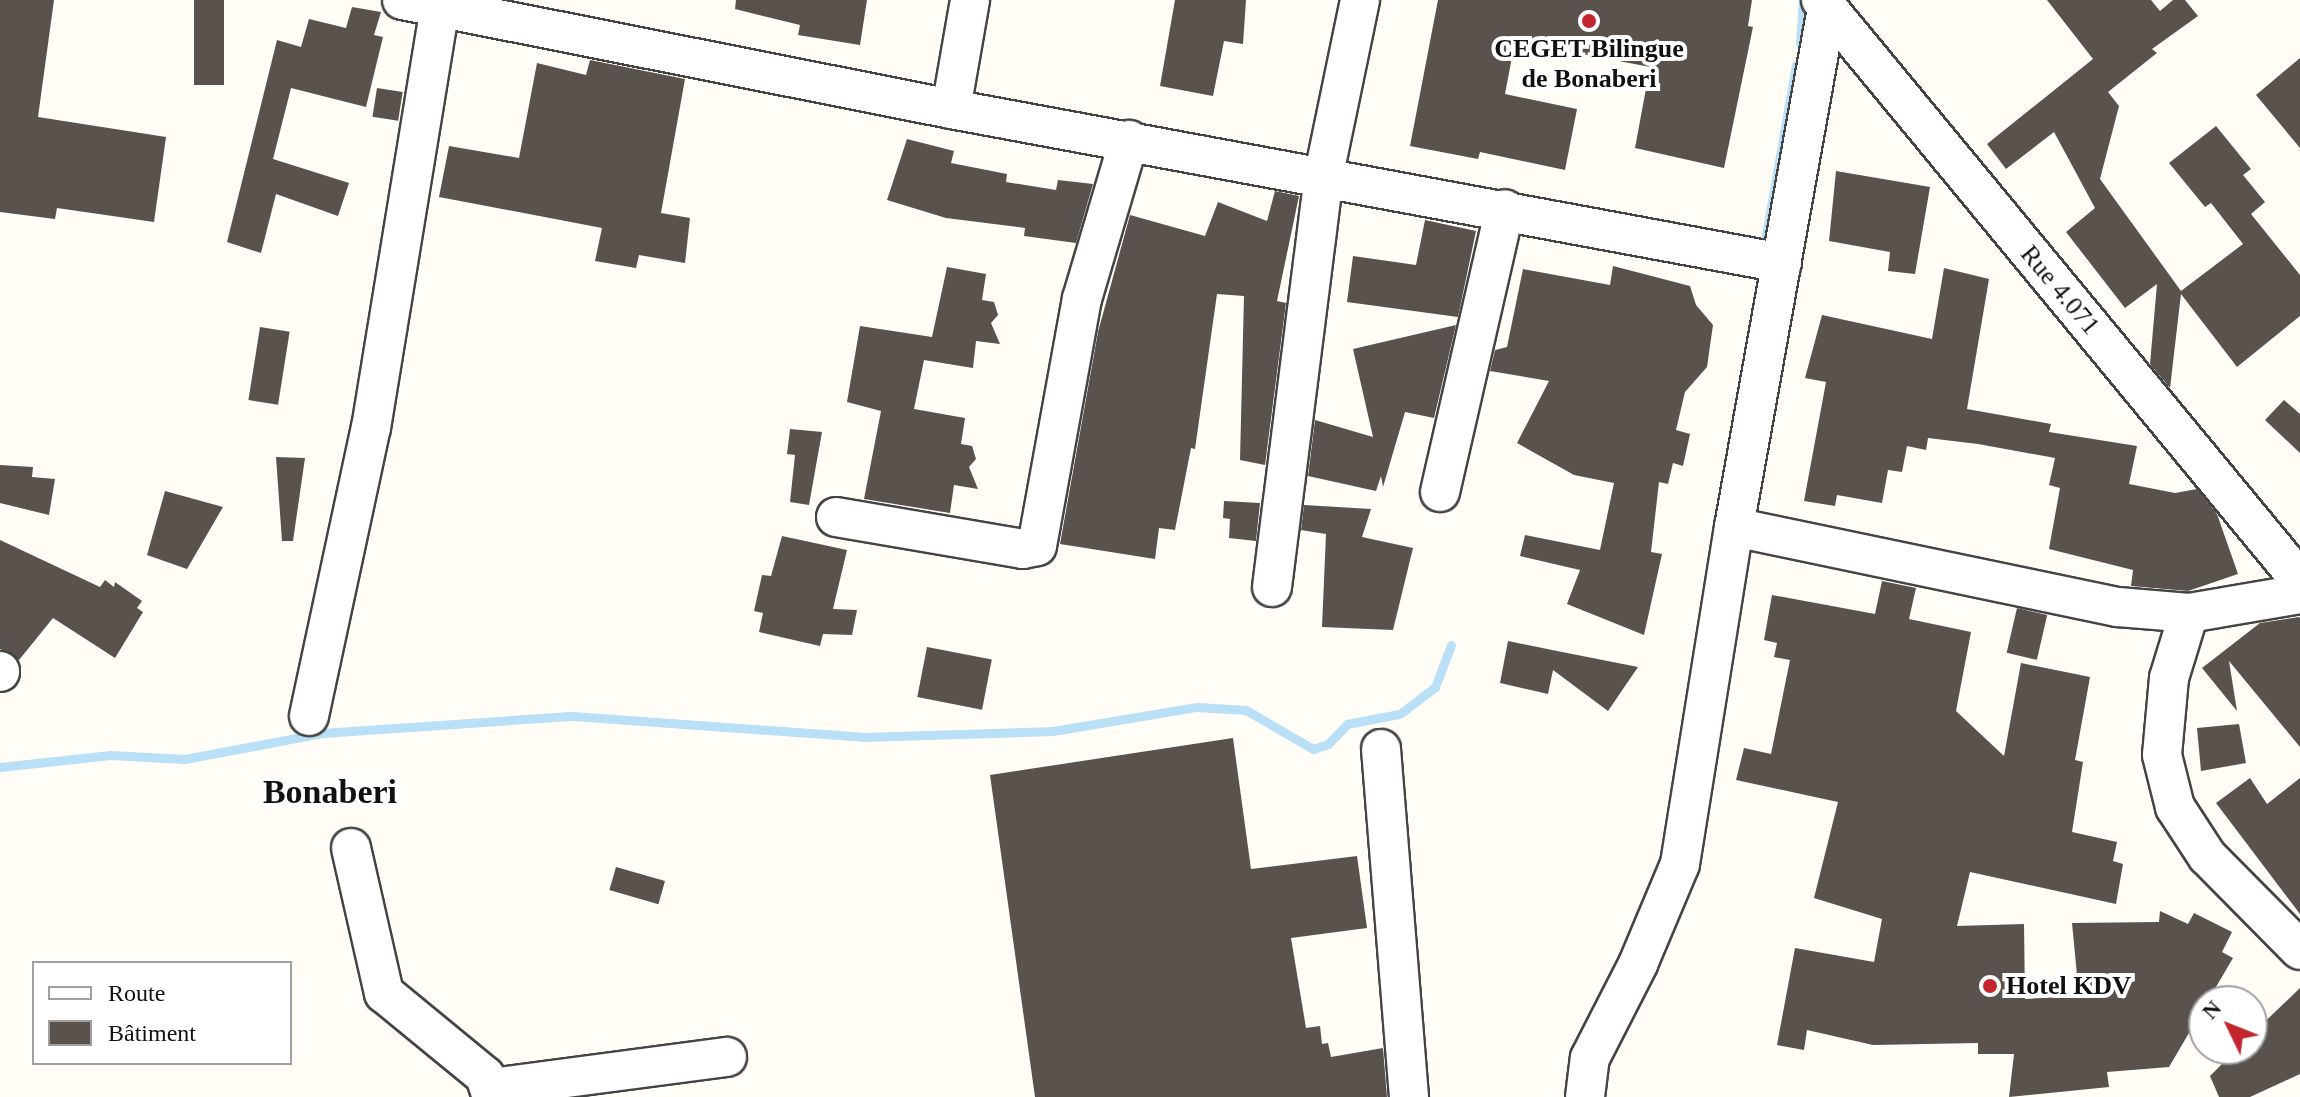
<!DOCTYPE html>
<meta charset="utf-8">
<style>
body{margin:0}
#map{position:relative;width:2300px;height:1097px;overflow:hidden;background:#fffdf5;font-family:Georgia,serif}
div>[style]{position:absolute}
.stream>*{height:9px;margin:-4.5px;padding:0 4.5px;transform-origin:4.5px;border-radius:4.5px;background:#b9e0f7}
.building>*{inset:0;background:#5a524d;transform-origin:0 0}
.roads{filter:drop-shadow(2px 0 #444) drop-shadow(-2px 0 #444) drop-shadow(0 2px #444) drop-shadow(0 -2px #444)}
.minor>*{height:38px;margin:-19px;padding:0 19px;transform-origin:19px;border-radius:19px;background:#fff}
.dots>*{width:22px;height:22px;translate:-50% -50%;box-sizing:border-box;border:4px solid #fff;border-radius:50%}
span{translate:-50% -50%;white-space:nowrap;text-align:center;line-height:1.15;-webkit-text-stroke:8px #fff;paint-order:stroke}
.poi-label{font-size:26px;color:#111;font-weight:700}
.left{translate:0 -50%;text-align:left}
.street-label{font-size:26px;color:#111}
.district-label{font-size:34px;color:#111;font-weight:700}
.legend{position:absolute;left:32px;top:961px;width:260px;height:104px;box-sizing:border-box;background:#fff;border:2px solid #a0a0a0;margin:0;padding:10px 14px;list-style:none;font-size:24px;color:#111}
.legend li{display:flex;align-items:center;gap:16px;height:40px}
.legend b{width:40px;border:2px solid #a0a0a0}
.north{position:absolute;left:2188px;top:985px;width:80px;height:80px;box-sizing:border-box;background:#fff;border:2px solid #a0a0a0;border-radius:50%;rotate:313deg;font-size:22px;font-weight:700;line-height:32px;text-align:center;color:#111}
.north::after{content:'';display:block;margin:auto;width:28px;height:36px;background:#c4262e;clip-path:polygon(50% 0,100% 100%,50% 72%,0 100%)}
</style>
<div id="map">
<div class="stream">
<i style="left:1800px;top:43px;width:43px;rotate:-86deg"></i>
<i style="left:1766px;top:235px;width:173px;rotate:-80deg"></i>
<i style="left:1401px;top:713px;width:43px;rotate:-37.4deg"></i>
<i style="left:1435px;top:687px;width:45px;rotate:-69.1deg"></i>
<i style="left:0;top:767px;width:111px;rotate:-6.2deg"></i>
<i style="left:110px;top:755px;width:75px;rotate:3.1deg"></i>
<i style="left:185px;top:759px;width:139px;rotate:-10.7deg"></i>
<i style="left:322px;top:733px;width:252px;rotate:-3.9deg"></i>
<i style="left:573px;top:716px;width:291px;rotate:4.1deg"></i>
<i style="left:863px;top:737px;width:190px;rotate:-1.8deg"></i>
<i style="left:1053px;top:731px;width:146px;rotate:-9.5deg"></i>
<i style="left:1197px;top:707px;width:49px;rotate:3.5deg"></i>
<i style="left:1246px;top:710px;width:78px;rotate:30.2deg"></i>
<i style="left:1313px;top:749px;width:16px;rotate:-18deg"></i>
<i style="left:1328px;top:744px;width:28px;rotate:-46deg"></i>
<i style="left:1347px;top:724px;width:53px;rotate:-10.9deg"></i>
</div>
<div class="building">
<i style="clip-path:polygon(0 0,54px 0,38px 117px,166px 137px,154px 222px,57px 208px,55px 219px,0 212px)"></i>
<i style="left:194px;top:0;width:30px;height:85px"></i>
<i style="clip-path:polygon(736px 0,867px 0,860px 45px,798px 35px,800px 25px,735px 9px)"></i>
<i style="clip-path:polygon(1175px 0,1246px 0,1243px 44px,1224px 41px,1213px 96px,1160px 86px)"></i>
<i style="clip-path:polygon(1438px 0,1752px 0,1748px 26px,1753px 27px,1724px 168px,1635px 148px,1650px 67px,1515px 41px,1505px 94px,1577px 109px,1565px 170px,1480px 152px,1478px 159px,1410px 146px)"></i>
<i style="clip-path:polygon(2047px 0,2151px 0,2160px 11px,2173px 0,2185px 0,2198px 16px,2152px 49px,2157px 53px,2108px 92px,2119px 106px,2100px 179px,2181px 291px,2243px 244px,2211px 203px,2205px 207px,2169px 163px,2216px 126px,2251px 169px,2243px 175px,2265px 202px,2251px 214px,2300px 275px,2300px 316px,2237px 367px,2181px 294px,2170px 388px,2150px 364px,2157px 284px,2125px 308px,2066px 232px,2095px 208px,2054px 132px,2006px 169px,1987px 144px,2093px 59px)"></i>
<i style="clip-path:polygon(352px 7px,381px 12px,374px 35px,383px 37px,366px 107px,291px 88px,273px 159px,349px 183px,338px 216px,276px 194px,261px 253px,227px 242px,277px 40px,301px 47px,309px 19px,346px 28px)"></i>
<i style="clip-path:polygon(2300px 58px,2300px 148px,2256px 95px)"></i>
<i style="clip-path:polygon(590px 60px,685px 79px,661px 213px,690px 218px,685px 263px,639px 255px,636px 268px,595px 261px,602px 228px,439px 197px,449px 146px,519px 158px,537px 63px,586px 75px)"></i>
<i style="left:377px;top:88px;width:26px;height:29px;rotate:9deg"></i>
<i style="clip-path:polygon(907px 139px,954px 151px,951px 163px,1007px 174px,1006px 182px,1056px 190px,1058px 180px,1093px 184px,1076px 243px,1024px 236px,1025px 228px,946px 218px,887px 200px)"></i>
<i style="clip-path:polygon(1836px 171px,1930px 187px,1915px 274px,1888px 271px,1890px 252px,1829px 241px)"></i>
<i style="clip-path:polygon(1275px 191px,1299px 196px,1277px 301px,1286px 303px,1265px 465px,1240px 460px,1244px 296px,1217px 294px,1195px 449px,1191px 448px,1175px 530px,1159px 528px,1155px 559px,1060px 544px,1098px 332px,1130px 215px,1205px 236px,1218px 202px,1267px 221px)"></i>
<i style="clip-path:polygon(1425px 220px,1476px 231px,1458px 317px,1347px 302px,1353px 256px,1416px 265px)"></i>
<i style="clip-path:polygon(1613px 266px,1690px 286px,1696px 305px,1713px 325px,1707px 367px,1685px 392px,1676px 430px,1690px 434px,1683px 466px,1673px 463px,1668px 484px,1659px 482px,1651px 552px,1662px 554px,1644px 635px,1567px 604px,1580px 570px,1520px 556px,1525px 535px,1600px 550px,1614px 483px,1574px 475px,1517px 443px,1549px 381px,1490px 371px,1495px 350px,1507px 347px,1523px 269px,1610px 285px)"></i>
<i style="clip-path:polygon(947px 267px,986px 274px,982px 300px,994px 302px,998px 315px,991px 323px,1000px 344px,976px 341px,973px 368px,924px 360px,914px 409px,965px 418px,961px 444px,972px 446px,976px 459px,969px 467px,978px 489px,954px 485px,950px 513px,864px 499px,881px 411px,847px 402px,860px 326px,932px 337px)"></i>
<i style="clip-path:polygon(1944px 268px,1989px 279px,1967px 409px,2051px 424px,2049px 432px,2137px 446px,2129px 484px,2175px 493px,2197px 489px,2217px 514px,2238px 574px,2188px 591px,2131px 586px,2133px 570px,2049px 549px,2060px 488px,2049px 485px,2055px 458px,1978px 444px,1928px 438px,1926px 450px,1907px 446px,1902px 472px,1888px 470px,1882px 503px,1837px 495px,1835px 506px,1804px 501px,1826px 382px,1805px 378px,1822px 315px,1932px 339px)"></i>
<i style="clip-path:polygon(1456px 325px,1434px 418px,1405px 412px,1383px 487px,1381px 476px,1376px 491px,1308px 476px,1315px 420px,1373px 437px,1353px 349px)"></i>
<i style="left:260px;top:327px;width:30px;height:74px;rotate:9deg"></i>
<i style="clip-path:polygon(2284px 400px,2300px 414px,2300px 453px,2265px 420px)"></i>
<i style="clip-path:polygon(790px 429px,822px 432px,809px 505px,790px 502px,795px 455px,787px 454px)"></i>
<i style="clip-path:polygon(276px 457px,305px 458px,293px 541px,282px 541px)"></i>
<i style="clip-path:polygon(0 465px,33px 467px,32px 477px,55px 479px,49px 515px,0 503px)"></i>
<i style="clip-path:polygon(165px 491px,223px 507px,187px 569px,147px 555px)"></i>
<i style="clip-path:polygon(1224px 501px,1260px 503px,1256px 541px,1229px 538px,1230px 519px,1223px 518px)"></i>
<i style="clip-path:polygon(1304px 505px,1371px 509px,1362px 537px,1413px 548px,1393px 630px,1322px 627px,1326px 534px,1301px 530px)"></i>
<i style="clip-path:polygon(782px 536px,847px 550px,833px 609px,857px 610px,852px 635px,823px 634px,820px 646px,759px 632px,763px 613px,754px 611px,762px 575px,771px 576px)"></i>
<i style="clip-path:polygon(0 540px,100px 587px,105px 580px,114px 587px,115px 582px,142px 601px,137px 608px,143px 612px,115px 658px,53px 618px,19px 660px,0 649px)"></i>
<i style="clip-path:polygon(1882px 581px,1916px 588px,1909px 619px,1971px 632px,1956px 711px,2004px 756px,2021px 663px,2090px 677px,2075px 760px,2083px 762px,2072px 832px,2117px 842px,2113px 861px,2123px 864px,2116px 904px,1970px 872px,1957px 926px,2024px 924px,2025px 999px,2079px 996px,2072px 923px,2159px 922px,2160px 911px,2188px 924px,2194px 913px,2232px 932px,2222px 952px,2233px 958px,2169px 1067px,2107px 1072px,2109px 1087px,2009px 1097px,2014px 1054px,1978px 1054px,1978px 1043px,1873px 1045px,1807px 1030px,1804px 1050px,1777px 1045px,1795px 948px,1874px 962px,1882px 919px,1814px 898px,1838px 802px,1736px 780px,1744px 748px,1771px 754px,1790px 660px,1774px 657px,1777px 643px,1764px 640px,1772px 595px,1875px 614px)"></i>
<i style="left:2017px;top:608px;width:31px;height:46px;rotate:13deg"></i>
<i style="clip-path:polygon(2299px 617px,2300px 618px,2300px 747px,2229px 661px,2237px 711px,2202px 668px,2260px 623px)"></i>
<i style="clip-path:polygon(1508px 641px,1557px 651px,1638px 667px,1608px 711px,1553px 670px,1548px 694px,1500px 683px)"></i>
<i style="left:927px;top:647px;width:66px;height:51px;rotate:11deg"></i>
<i style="clip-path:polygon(2239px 724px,2246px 763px,2201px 771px,2197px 728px)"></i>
<i style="clip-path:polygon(1233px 738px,1251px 869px,1357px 856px,1367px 928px,1291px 938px,1306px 1028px,1320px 1026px,1322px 1044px,1328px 1043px,1331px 1057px,1383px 1048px,1387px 1097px,1035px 1097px,990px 775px)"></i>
<i style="clip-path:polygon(2250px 778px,2267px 804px,2300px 778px,2300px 914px,2216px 803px)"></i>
<i style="left:616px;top:867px;width:51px;height:24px;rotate:16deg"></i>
<i style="clip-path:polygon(2300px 988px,2300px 1074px,2250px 1097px,2219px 1097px,2210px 1076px,2237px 1049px,2252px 1049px,2252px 1034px)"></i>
</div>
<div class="roads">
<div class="minor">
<i style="left:402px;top:0;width:560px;rotate:11.23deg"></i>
<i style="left:951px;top:109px;width:845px;rotate:10.5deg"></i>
<i style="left:1821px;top:0;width:752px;rotate:50.45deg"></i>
<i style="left:951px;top:109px;width:111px;rotate:-80.1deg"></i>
<i style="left:1440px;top:492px;width:290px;rotate:-77.1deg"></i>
<i style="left:836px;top:517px;width:190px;rotate:9.7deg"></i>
<i style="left:1023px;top:549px;width:14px;rotate:-12deg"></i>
<i style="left:1037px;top:546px;width:251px;rotate:-79.7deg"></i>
<i style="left:1082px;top:299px;width:166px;rotate:-73.5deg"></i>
<i style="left:1734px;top:527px;width:392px;rotate:11.8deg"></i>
<i style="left:2118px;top:607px;width:71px;rotate:4.8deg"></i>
<i style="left:2189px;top:613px;width:113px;rotate:-9.7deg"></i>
<i style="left:1272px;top:587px;width:416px;rotate:-82.8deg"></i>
<i style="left:1324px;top:174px;width:178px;rotate:-78.3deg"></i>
<i style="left:2189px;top:613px;width:68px;rotate:107.1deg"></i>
<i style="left:2169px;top:678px;width:77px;rotate:95.2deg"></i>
<i style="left:2162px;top:755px;width:54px;rotate:76deg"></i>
<i style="left:2175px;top:807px;width:59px;rotate:56.9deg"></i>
<i style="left:2207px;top:856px;width:132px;rotate:45.3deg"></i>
<i style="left:0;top:671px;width:1px;rotate:90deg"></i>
<i style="left:309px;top:716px;width:295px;rotate:-77.9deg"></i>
<i style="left:371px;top:428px;width:434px;rotate:-80.7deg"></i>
<i style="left:1381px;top:749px;width:349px;rotate:85.4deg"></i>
<i style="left:351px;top:848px;width:149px;rotate:77.2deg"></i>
<i style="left:384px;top:993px;width:131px;rotate:39.4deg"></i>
<i style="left:485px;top:1076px;width:22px;rotate:72deg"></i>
<i style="left:491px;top:1088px;width:238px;rotate:-7.5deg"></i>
<i style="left:1585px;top:1097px;width:39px;rotate:-83deg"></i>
<i style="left:1590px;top:1058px;width:106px;rotate:-62.9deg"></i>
<i style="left:1638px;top:964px;width:108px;rotate:-67.2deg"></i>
<i style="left:1680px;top:864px;width:341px;rotate:-80.9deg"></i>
<i style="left:1734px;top:527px;width:527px;rotate:-79.84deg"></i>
</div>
</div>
<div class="dots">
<i style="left:1589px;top:21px;background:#c4262e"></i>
<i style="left:1990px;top:986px;background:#c4262e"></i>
</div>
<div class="poi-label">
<span style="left:1589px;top:64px">CEGET Bilingue<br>de Bonaberi</span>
<span class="left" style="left:2006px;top:986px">Hotel KDV</span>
</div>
<div class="street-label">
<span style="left:2060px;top:290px;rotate:50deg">Rue 4.071</span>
</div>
<div class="district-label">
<span style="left:330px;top:792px">Bonaberi</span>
</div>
<ul class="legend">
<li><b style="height:10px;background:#fff"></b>Route</li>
<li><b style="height:22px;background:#5a524d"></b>Bâtiment</li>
</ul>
<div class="north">N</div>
</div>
